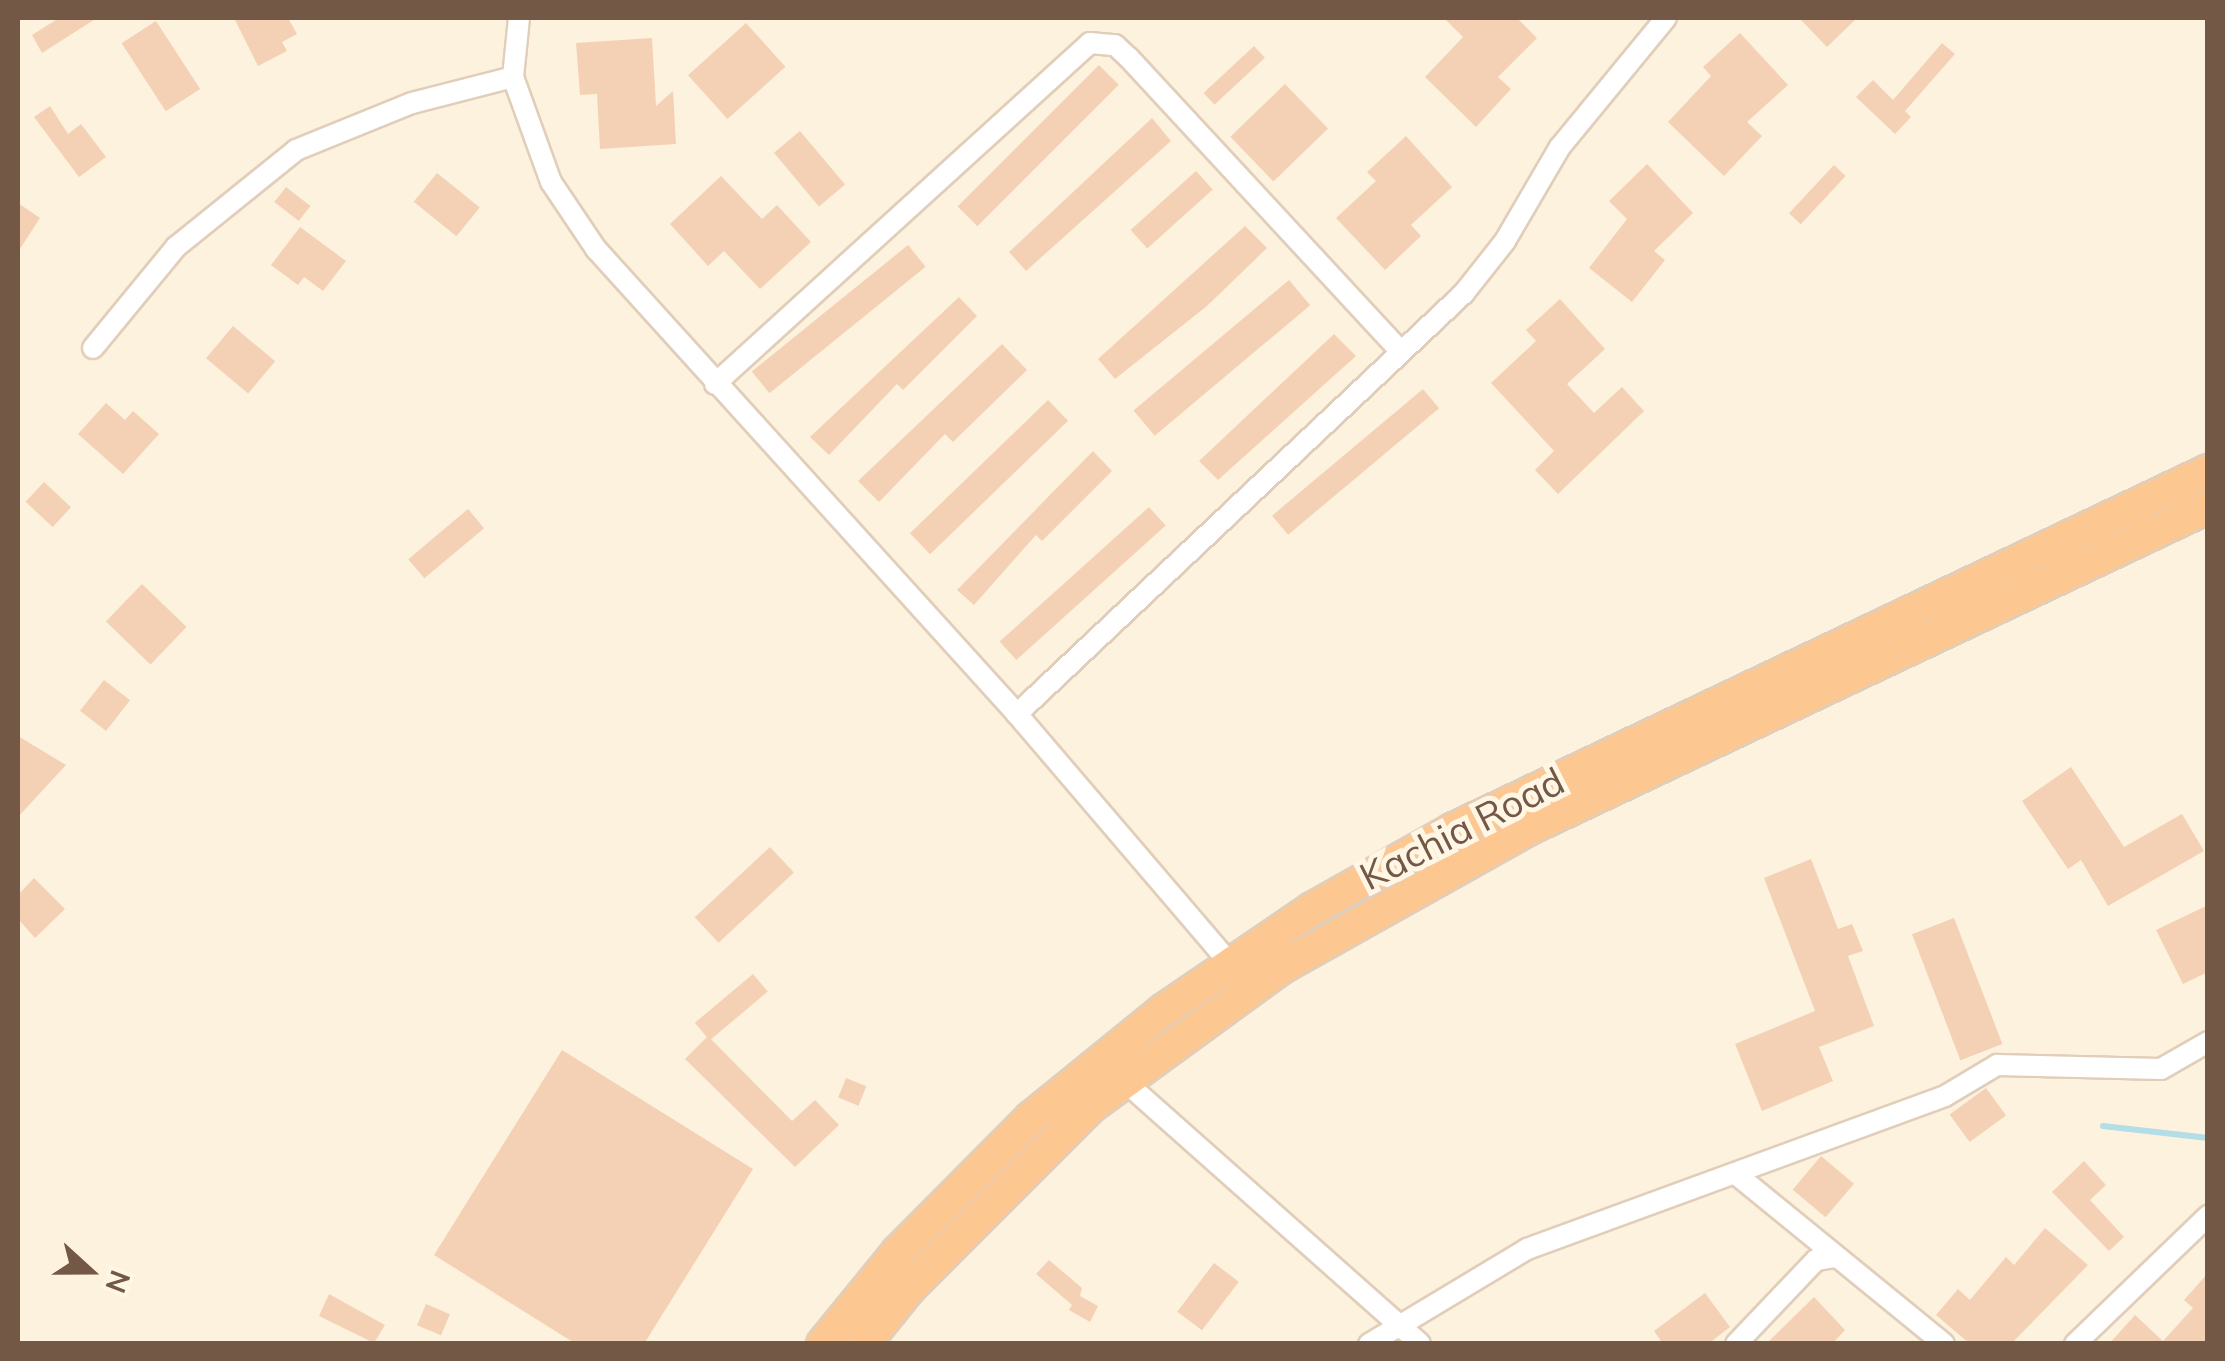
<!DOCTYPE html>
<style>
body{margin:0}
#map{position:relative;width:2225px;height:1361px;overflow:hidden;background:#fdf2de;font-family:Mulish,sans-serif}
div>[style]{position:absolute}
.stream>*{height:6px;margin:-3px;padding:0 3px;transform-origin:3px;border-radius:3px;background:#b3dde7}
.building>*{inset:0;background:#f4d1b5;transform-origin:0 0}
.roads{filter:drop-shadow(2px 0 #e1ceba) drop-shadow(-2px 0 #e1ceba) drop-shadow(0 2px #e1ceba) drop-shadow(0 -2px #e1ceba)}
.minor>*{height:20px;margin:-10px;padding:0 10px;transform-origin:10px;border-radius:10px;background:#fff}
.trunk>*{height:32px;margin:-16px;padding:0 16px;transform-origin:16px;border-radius:16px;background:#fdc792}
span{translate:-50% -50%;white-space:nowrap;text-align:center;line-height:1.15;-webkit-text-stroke:10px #fff6e5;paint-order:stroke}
.street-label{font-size:38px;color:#745846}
.frame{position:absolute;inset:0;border:20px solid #745846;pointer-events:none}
.north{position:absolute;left:40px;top:1221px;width:100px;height:100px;-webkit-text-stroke:8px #fff6e5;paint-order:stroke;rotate:111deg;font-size:28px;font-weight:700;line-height:40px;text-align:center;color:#745846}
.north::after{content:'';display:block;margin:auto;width:35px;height:45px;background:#745846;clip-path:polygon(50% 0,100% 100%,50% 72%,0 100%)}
</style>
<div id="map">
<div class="stream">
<i style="left:2103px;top:1126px;width:106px;rotate:6.5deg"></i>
</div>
<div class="building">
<i style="clip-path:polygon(59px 18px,97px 18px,42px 53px,32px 35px)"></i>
<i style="clip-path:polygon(234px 18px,288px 18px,297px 34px,282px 42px,287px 51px,258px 66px)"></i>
<i style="clip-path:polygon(1444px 18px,1517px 18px,1537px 38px,1498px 77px,1511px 89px,1476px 127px,1425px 77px,1463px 37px)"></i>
<i style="clip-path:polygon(1799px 18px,1857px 18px,1827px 47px)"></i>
<i style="left:156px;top:21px;width:81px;height:41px;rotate:57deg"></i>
<i style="left:746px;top:23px;width:59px;height:78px;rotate:48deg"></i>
<i style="clip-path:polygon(1740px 33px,1788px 85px,1747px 122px,1762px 136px,1724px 176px,1668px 122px,1711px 76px,1703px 67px)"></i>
<i style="clip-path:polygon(652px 38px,656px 106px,673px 91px,676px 144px,600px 149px,597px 94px,580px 95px,576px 43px)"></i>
<i style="clip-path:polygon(1942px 43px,1955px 54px,1905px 111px,1911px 117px,1895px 134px,1856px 97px,1873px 80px,1893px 100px)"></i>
<i style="left:1254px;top:46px;width:16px;height:69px;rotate:47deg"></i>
<i style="left:1099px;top:65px;width:28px;height:200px;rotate:45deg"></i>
<i style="left:1285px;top:84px;width:62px;height:76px;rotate:46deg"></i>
<i style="clip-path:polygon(50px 106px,68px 134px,81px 124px,106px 157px,79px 177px,34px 117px)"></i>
<i style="clip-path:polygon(1152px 118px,1171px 141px,1026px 271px,1009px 252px)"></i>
<i style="left:800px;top:131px;width:70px;height:34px;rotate:50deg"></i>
<i style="clip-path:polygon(1406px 136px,1452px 187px,1411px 225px,1421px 236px,1385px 270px,1336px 218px,1376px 181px,1367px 172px)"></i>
<i style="clip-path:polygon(1647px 164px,1693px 213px,1654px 251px,1665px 260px,1632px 302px,1589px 268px,1627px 219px,1609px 201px)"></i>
<i style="left:1834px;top:165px;width:16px;height:66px;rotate:43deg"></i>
<i style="left:1196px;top:171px;width:25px;height:88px;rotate:48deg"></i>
<i style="left:437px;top:173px;width:55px;height:37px;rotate:39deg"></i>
<i style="clip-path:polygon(721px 176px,762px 219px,777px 205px,811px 242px,760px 289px,724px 251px,708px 266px,670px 224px)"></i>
<i style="left:286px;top:187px;width:31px;height:19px;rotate:38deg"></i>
<i style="clip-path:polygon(18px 203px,40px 218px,18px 252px)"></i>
<i style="clip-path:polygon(1245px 226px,1267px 248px,1207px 306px,1115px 379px,1098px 359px)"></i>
<i style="clip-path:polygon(300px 227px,346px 261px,323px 291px,304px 277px,298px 285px,271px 265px)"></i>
<i style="left:908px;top:245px;width:28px;height:201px;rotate:51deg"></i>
<i style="left:1289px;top:280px;width:33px;height:203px;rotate:50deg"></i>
<i style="clip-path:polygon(959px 297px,977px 316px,903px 390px,897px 384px,829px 455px,810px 437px)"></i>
<i style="clip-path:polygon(1560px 299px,1605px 349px,1567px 384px,1594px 413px,1622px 387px,1644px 411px,1558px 494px,1535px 470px,1554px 451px,1491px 383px,1536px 341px,1526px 330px)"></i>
<i style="left:233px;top:326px;width:55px;height:42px;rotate:40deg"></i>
<i style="clip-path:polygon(1334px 334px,1356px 356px,1218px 480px,1199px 461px)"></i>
<i style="clip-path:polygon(1002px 344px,1027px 370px,953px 442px,945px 434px,879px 502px,858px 481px)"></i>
<i style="left:1423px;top:389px;width:25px;height:197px;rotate:50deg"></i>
<i style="left:1048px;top:400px;width:29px;height:192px;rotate:46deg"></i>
<i style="clip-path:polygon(106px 403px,125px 420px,133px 411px,159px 434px,123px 474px,78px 434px)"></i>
<i style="clip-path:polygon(1093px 451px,1112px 471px,1042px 541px,1036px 535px,974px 605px,957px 590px)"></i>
<i style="left:44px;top:482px;width:37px;height:27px;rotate:43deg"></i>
<i style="left:1149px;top:507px;width:25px;height:201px;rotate:48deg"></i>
<i style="left:468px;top:509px;width:25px;height:78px;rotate:50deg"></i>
<i style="left:142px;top:584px;width:62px;height:52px;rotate:44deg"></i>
<i style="left:104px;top:680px;width:33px;height:39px;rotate:38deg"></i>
<i style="clip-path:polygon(18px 736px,66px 765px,18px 817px)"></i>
<i style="clip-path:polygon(2071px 767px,2124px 847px,2182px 814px,2204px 851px,2108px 906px,2081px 860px,2068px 869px,2022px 801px)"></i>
<i style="left:770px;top:847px;width:35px;height:103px;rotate:47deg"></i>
<i style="clip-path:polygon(1811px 859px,1838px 929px,1852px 924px,1863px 951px,1848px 956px,1874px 1026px,1819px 1047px,1833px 1081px,1762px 1111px,1735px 1044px,1815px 1011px,1764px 878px)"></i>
<i style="clip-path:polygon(34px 878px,65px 909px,35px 938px,18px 919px,18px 895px)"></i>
<i style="clip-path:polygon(2208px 905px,2208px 972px,2183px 984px,2156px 930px)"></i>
<i style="left:1954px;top:918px;width:135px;height:45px;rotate:69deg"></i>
<i style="left:753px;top:974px;width:23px;height:76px;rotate:50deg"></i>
<i style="clip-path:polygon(708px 1036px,792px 1121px,815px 1100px,839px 1125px,795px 1167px,685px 1059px)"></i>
<i style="clip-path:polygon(562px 1050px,753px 1169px,644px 1344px,576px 1344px,434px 1255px)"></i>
<i style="left:846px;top:1078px;width:22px;height:21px;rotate:22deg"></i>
<i style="left:1986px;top:1088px;width:34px;height:45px;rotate:54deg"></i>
<i style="left:1821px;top:1156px;width:43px;height:44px;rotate:40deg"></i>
<i style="clip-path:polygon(2084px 1161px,2106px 1185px,2090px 1200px,2124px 1237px,2109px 1251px,2052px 1192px)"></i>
<i style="clip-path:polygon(2045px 1228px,2088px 1265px,2011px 1344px,1970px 1344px,1936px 1315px,1958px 1289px,1970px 1300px,2006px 1257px,2014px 1265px)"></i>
<i style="clip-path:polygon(1049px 1260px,1082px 1288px,1080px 1296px,1098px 1306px,1090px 1322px,1069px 1310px,1072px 1305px,1036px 1274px)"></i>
<i style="left:1214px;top:1263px;width:31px;height:61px;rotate:37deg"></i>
<i style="clip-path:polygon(2208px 1273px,2208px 1344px,2109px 1344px,2135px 1315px,2163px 1341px,2193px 1308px,2184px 1300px)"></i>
<i style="clip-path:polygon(1705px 1293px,1730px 1327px,1708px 1344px,1663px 1344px,1654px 1331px)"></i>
<i style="clip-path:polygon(329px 1294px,385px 1325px,374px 1343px,319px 1316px)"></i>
<i style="clip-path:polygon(1814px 1297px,1845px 1330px,1832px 1344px,1766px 1344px)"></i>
<i style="left:426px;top:1304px;width:26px;height:23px;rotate:23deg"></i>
</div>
<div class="roads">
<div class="minor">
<i style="left:519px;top:18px;width:59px;rotate:95.8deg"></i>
<i style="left:513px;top:77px;width:112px;rotate:70.1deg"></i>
<i style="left:551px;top:182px;width:81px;rotate:56.1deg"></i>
<i style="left:596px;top:249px;width:627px;rotate:47.84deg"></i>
<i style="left:1017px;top:714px;width:328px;rotate:49.5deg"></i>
<i style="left:93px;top:348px;width:131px;rotate:-50.6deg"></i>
<i style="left:176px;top:247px;width:154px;rotate:-38.9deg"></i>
<i style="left:296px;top:150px;width:125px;rotate:-22.1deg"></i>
<i style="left:412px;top:103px;width:104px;rotate:-14.4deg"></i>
<i style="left:715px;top:384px;width:507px;rotate:-42.28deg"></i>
<i style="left:1090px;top:43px;width:25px;rotate:5deg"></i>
<i style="left:1115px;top:45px;width:19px;rotate:43deg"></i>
<i style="left:1129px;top:58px;width:399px;rotate:47.2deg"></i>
<i style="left:1017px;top:714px;width:614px;rotate:-43.28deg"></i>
<i style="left:1464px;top:293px;width:66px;rotate:-51.7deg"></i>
<i style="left:1505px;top:241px;width:109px;rotate:-59.7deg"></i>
<i style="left:1560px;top:147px;width:167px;rotate:-50.6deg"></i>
<i style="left:1123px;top:1080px;width:397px;rotate:41.6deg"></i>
<i style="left:1737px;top:1175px;width:267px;rotate:39.2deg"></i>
<i style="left:1369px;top:1344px;width:184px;rotate:-31deg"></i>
<i style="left:1527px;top:1249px;width:445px;rotate:-20.1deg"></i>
<i style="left:1945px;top:1096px;width:61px;rotate:-30.8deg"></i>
<i style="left:1997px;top:1065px;width:164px;rotate:1.4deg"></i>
<i style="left:2161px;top:1069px;width:54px;rotate:-29.9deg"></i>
<i style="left:1736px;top:1344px;width:116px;rotate:-46.4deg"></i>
<i style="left:1816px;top:1260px;width:20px;rotate:-9deg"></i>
<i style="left:2075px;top:1344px;width:185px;rotate:-43.9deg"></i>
</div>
<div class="trunk">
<i style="left:823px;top:1344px;width:119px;rotate:-50.8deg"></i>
<i style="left:898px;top:1252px;width:189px;rotate:-45.2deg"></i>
<i style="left:1031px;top:1118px;width:171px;rotate:-39.1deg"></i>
<i style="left:1164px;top:1010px;width:179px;rotate:-34.3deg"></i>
<i style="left:1312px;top:909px;width:161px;rotate:-29.4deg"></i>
<i style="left:1452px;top:830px;width:837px;rotate:-25.4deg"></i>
<i style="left:864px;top:1344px;width:72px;rotate:-51.2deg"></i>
<i style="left:909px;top:1288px;width:256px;rotate:-45deg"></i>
<i style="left:1090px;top:1107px;width:238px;rotate:-36.1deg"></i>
<i style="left:1282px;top:967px;width:284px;rotate:-29.3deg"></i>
<i style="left:1530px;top:828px;width:750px;rotate:-25.34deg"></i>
</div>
</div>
<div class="street-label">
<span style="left:1462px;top:829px;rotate:-27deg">Kachia Road</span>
</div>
<div class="frame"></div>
<div class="north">N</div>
</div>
